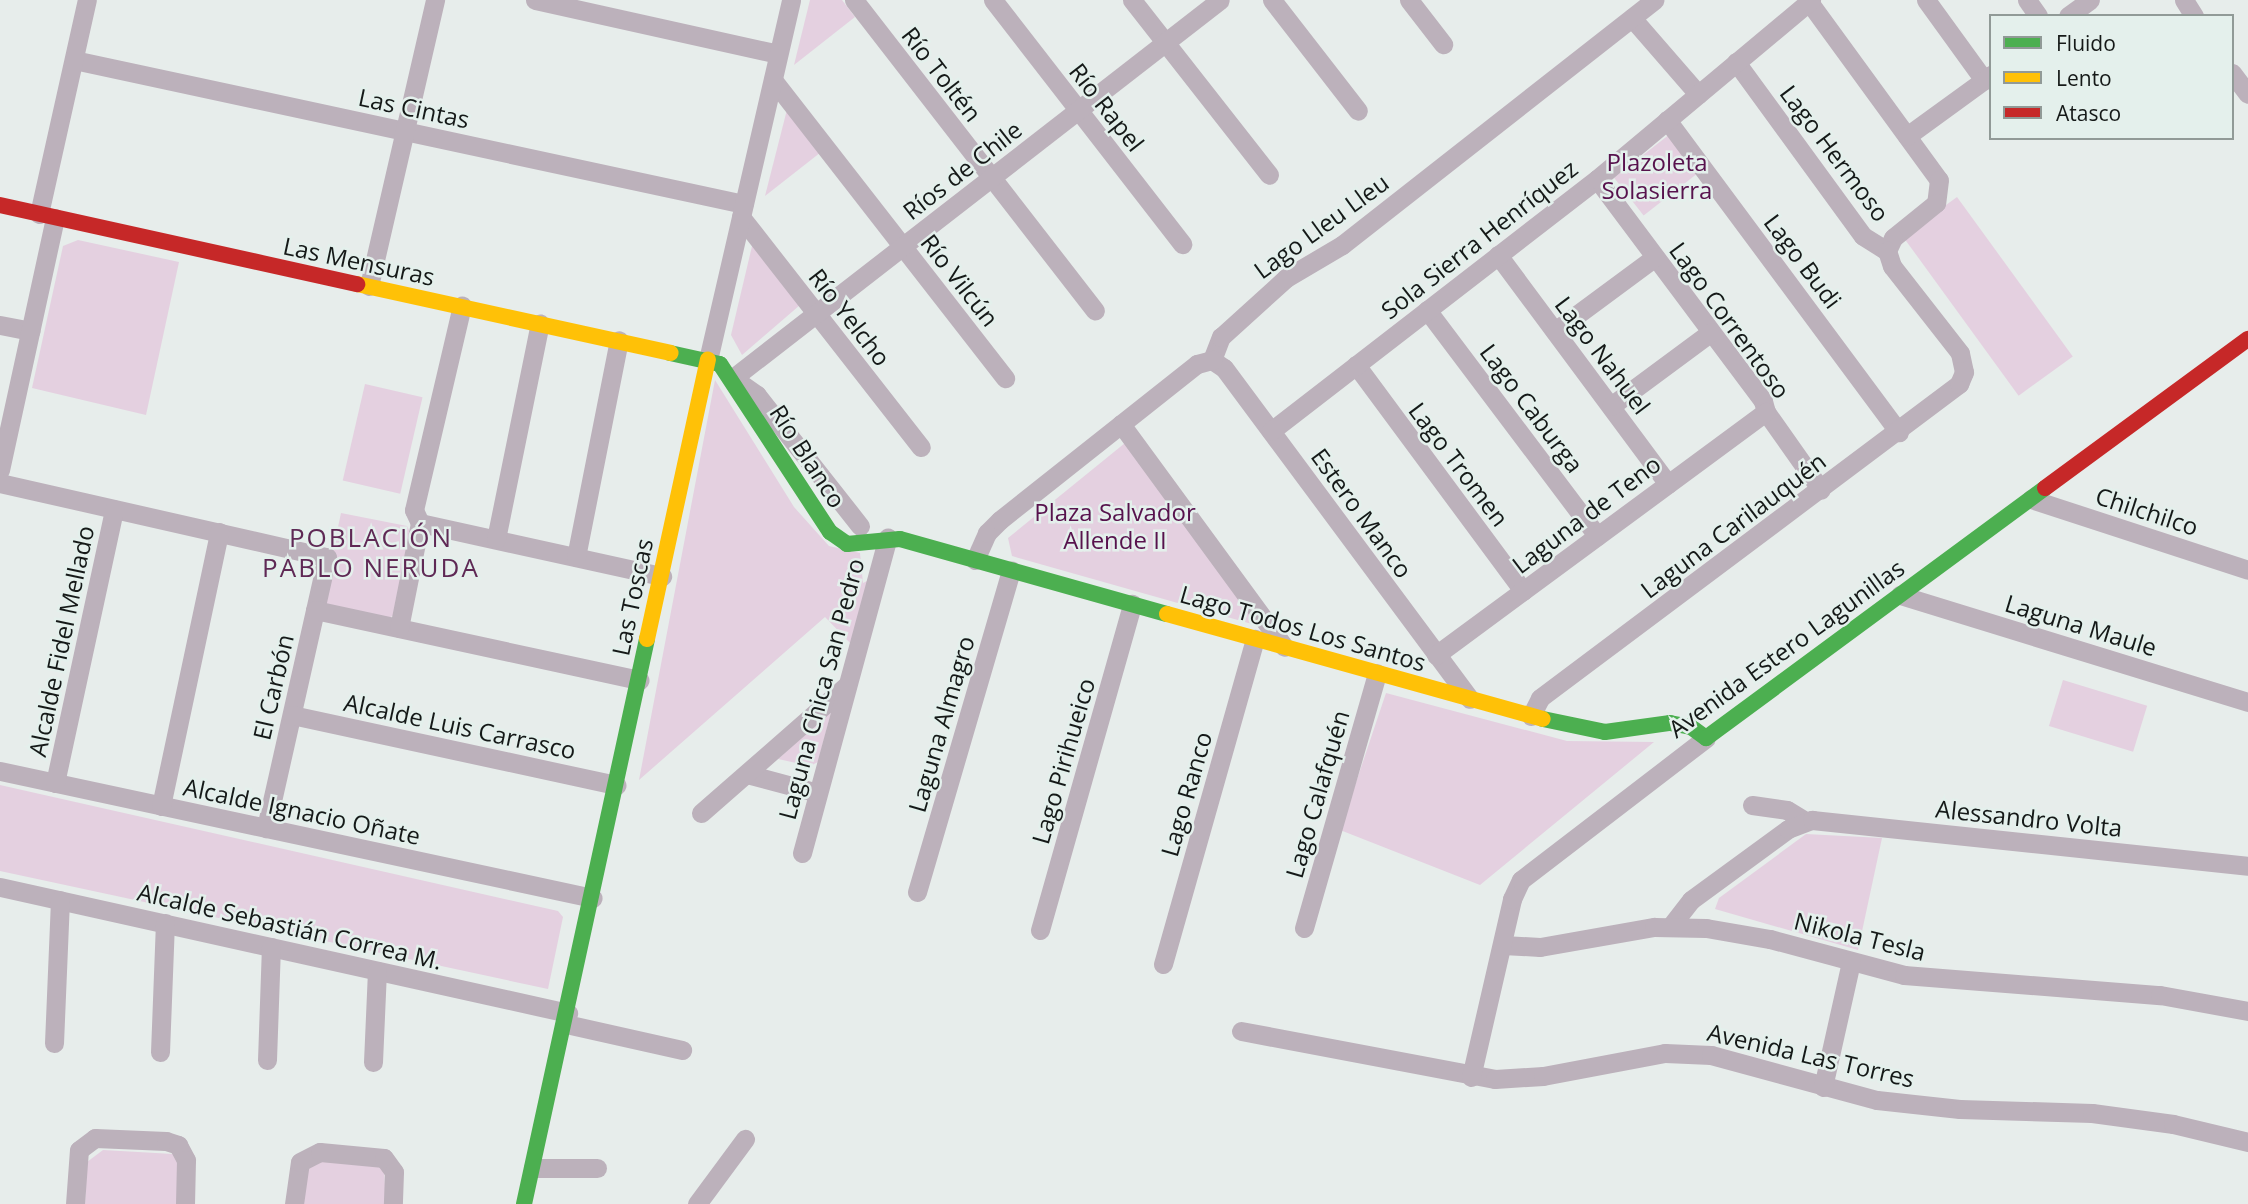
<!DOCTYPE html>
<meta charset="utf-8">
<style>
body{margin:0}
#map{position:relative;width:2248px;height:1204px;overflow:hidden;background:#e7edeb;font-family:"Open Sans",sans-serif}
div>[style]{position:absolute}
.green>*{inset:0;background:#e4d0e0;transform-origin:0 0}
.street>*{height:19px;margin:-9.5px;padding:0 9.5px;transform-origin:9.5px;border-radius:9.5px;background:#bcb1bb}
.fast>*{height:16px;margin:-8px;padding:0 8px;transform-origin:8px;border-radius:8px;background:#4caf50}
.slow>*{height:16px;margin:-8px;padding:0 8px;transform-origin:8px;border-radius:8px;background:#ffc107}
.jam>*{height:16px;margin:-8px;padding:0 8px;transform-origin:8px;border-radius:8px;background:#c62828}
span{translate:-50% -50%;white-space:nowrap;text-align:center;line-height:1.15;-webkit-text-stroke:5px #e4f0ec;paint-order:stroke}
.street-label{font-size:24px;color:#151918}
.park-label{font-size:24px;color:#57124d}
.neighbourhood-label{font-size:26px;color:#5f2955;letter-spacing:2px}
.legend{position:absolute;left:1989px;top:14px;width:245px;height:126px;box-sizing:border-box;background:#e4f0ec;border:2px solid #919a97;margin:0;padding:9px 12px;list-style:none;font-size:21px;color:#151918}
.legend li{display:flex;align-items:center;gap:14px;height:35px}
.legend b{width:35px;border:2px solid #919a97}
</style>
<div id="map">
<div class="green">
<i style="clip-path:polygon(810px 0,842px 0,855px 17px,794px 65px)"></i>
<i style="clip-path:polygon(791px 94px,830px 145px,765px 196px)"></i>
<i style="left:1670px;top:134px;width:48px;height:71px;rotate:52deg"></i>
<i style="left:1957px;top:197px;width:197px;height:67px;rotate:54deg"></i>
<i style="clip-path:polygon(78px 240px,179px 262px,146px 415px,32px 388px,63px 246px)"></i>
<i style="clip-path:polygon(753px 242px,800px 305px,742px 355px,731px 335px)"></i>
<i style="clip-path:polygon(715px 380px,794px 507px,829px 546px,860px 553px,863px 583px,869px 580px,853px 646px,825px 617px,639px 780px)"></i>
<i style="left:365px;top:384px;width:59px;height:99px;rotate:13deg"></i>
<i style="clip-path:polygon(1125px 443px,1259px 626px,1012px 556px,1008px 538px)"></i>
<i style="clip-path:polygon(341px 513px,407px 526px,413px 538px,396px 614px,387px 619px,327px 607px,323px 598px)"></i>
<i style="left:2063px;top:680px;width:88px;height:48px;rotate:17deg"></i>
<i style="clip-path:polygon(1386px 693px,1567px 741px,1654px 742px,1480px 885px,1340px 830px)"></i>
<i style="clip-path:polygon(832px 709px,818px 762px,810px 766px,778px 759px)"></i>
<i style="clip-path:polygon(0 785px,558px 911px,563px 917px,548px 989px,0 871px)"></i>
<i style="clip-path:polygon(1806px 834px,1882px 838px,1858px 950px,1715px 909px,1719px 898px)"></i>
<i style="clip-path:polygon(103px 1150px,173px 1154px,178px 1160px,178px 1204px,85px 1204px,87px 1162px)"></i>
<i style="clip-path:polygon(310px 1160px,384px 1167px,386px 1204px,300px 1204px)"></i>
</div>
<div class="street">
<i style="left:535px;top:0;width:249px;rotate:12.5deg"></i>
<i style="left:854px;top:0;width:393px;rotate:52.2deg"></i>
<i style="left:993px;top:0;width:309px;rotate:52.2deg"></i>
<i style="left:1132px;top:0;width:222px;rotate:51.9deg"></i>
<i style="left:1272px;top:0;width:140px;rotate:52.2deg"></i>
<i style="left:1409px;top:0;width:56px;rotate:52.3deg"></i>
<i style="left:1926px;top:0;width:99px;rotate:54.1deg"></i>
<i style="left:2027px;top:0;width:19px;rotate:55deg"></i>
<i style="left:2184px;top:0;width:19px;rotate:58deg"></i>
<i style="left:1809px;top:2px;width:220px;rotate:53.9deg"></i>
<i style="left:1939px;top:180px;width:23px;rotate:97deg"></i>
<i style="left:1936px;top:203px;width:55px;rotate:140.9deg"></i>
<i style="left:1893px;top:238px;width:14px;rotate:115deg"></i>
<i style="left:2068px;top:16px;width:27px;rotate:-36deg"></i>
<i style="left:1632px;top:18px;width:101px;rotate:49deg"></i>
<i style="left:74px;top:60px;width:685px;rotate:12.13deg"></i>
<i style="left:1736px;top:62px;width:215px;rotate:53.9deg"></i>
<i style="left:1863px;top:236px;width:28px;rotate:32deg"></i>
<i style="left:2232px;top:73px;width:26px;rotate:53deg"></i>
<i style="left:773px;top:80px;width:378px;rotate:52.1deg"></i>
<i style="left:1667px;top:120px;width:389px;rotate:53.4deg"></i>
<i style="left:1907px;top:136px;width:104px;rotate:-36deg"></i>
<i style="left:1597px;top:179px;width:277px;rotate:53.2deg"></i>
<i style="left:1763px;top:401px;width:11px;rotate:75deg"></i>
<i style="left:1766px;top:412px;width:95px;rotate:54.8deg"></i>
<i style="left:39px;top:214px;width:219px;rotate:-77.4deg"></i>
<i style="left:741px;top:217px;width:292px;rotate:52deg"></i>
<i style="left:1498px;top:255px;width:285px;rotate:53.4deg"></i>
<i style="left:369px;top:286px;width:294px;rotate:-77deg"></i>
<i style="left:1427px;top:310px;width:283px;rotate:53deg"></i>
<i style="left:0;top:325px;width:31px;rotate:11deg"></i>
<i style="left:1555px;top:331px;width:124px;rotate:-36.5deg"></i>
<i style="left:708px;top:360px;width:369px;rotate:-77deg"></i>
<i style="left:1212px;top:360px;width:25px;rotate:-69deg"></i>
<i style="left:1221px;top:337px;width:88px;rotate:-42.2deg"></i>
<i style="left:1286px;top:278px;width:65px;rotate:-30.5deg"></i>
<i style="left:1342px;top:245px;width:397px;rotate:-38.1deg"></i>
<i style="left:1212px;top:360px;width:14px;rotate:34deg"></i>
<i style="left:1224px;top:368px;width:412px;rotate:53.4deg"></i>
<i style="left:1356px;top:365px;width:281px;rotate:53.5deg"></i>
<i style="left:1611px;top:406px;width:124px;rotate:-36.5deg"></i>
<i style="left:1121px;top:424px;width:276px;rotate:53.8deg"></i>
<i style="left:1271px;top:431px;width:412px;rotate:-37.7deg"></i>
<i style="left:1597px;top:179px;width:279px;rotate:-39.9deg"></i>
<i style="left:0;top:470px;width:258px;rotate:-77.7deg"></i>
<i style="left:0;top:483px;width:335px;rotate:12.8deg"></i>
<i style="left:327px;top:557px;width:278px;rotate:102.7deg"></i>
<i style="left:2031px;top:499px;width:228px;rotate:18.1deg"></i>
<i style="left:420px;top:523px;width:248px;rotate:12.4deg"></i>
<i style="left:860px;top:526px;width:167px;rotate:-128.2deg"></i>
<i style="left:757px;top:395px;width:29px;rotate:-145deg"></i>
<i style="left:733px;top:378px;width:616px;rotate:-37.82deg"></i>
<i style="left:496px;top:539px;width:220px;rotate:-78.5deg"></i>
<i style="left:576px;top:557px;width:221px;rotate:-78.8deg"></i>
<i style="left:975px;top:560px;width:30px;rotate:-66deg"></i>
<i style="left:987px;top:533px;width:18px;rotate:-45deg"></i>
<i style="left:1000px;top:520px;width:251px;rotate:-38.4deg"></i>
<i style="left:1197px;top:364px;width:16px;rotate:-15deg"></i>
<i style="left:1900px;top:595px;width:364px;rotate:17.1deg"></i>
<i style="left:315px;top:610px;width:332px;rotate:12.2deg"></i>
<i style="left:399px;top:628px;width:107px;rotate:-78.7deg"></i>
<i style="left:420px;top:523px;width:14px;rotate:-115deg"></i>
<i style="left:414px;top:510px;width:210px;rotate:-76.8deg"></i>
<i style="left:1436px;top:655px;width:410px;rotate:-36.4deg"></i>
<i style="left:292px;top:715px;width:332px;rotate:12.2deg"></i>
<i style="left:1531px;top:716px;width:20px;rotate:-63deg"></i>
<i style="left:1540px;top:698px;width:524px;rotate:-36.85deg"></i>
<i style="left:1959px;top:384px;width:13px;rotate:-67deg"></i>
<i style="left:1964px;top:372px;width:19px;rotate:-102deg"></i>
<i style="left:1960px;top:353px;width:110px;rotate:-128deg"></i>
<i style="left:1892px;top:266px;width:16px;rotate:-108deg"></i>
<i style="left:0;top:771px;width:606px;rotate:12.09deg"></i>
<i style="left:747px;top:774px;width:73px;rotate:15deg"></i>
<i style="left:55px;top:783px;width:280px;rotate:-77.8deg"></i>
<i style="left:1752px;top:805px;width:35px;rotate:8deg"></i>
<i style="left:1787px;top:810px;width:21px;rotate:31deg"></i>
<i style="left:161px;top:806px;width:280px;rotate:-78deg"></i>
<i style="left:701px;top:813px;width:194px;rotate:-41.2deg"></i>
<i style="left:802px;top:853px;width:327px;rotate:-74.8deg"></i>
<i style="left:0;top:887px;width:582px;rotate:12.51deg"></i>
<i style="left:917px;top:892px;width:335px;rotate:-73.7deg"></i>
<i style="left:1670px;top:927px;width:34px;rotate:-52deg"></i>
<i style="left:1691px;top:900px;width:120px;rotate:-36.2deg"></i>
<i style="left:1788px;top:829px;width:26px;rotate:-21deg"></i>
<i style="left:1812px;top:820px;width:438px;rotate:6deg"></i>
<i style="left:1304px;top:928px;width:265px;rotate:-74deg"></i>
<i style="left:1040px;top:930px;width:339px;rotate:-74.2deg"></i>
<i style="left:1503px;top:945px;width:37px;rotate:3deg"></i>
<i style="left:1540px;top:947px;width:116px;rotate:-10deg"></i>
<i style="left:1654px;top:927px;width:52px;rotate:1.1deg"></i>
<i style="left:1706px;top:928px;width:65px;rotate:9.8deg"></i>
<i style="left:1770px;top:939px;width:139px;rotate:15deg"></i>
<i style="left:1904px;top:975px;width:257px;rotate:4.5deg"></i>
<i style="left:2160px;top:995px;width:89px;rotate:10.3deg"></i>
<i style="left:1163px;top:964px;width:338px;rotate:-74.2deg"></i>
<i style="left:566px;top:1024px;width:119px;rotate:12.6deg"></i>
<i style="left:1241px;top:1031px;width:258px;rotate:10.7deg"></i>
<i style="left:1495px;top:1079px;width:48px;rotate:-3.6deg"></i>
<i style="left:1543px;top:1076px;width:124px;rotate:-10.7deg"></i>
<i style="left:1665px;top:1053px;width:46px;rotate:2.5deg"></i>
<i style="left:1711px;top:1055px;width:172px;rotate:15.2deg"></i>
<i style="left:1877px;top:1100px;width:83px;rotate:6.2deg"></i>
<i style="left:1960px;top:1109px;width:132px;rotate:1.7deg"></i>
<i style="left:2092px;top:1113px;width:82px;rotate:7.7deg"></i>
<i style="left:2173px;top:1124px;width:77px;rotate:13.5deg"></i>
<i style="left:54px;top:1043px;width:143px;rotate:-87.6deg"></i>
<i style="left:160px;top:1052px;width:129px;rotate:-87.8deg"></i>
<i style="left:267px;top:1060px;width:113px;rotate:-88deg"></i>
<i style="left:373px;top:1062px;width:91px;rotate:-87.5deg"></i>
<i style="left:1471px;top:1077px;width:183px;rotate:-77deg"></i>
<i style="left:1512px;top:899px;width:21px;rotate:-65deg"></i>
<i style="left:1521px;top:880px;width:233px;rotate:-37.5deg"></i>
<i style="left:1823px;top:1087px;width:128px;rotate:-77.4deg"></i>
<i style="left:533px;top:1168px;width:64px"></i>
<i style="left:75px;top:1204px;width:54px;rotate:-85.8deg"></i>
<i style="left:79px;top:1150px;width:20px;rotate:-37deg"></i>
<i style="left:95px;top:1138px;width:71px;rotate:2.4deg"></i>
<i style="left:166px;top:1141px;width:13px;rotate:18deg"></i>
<i style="left:178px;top:1145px;width:17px;rotate:62deg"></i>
<i style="left:186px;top:1160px;width:44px;rotate:91.3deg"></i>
<i style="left:294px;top:1204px;width:42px;rotate:-81.9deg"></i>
<i style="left:300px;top:1162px;width:22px;rotate:-27deg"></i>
<i style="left:320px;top:1152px;width:64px;rotate:5.4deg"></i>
<i style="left:384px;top:1158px;width:17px;rotate:54deg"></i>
<i style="left:394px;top:1172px;width:32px;rotate:92deg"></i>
<i style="left:697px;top:1204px;width:81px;rotate:-53.6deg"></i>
</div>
<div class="fast">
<i style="left:670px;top:353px;width:51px;rotate:12.4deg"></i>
<i style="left:720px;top:364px;width:201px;rotate:56.8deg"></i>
<i style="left:830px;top:532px;width:21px;rotate:35deg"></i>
<i style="left:847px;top:544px;width:53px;rotate:-5.4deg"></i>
<i style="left:900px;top:539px;width:277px;rotate:15.7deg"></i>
<i style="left:1543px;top:719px;width:63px;rotate:11.8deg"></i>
<i style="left:1605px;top:732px;width:66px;rotate:-7.9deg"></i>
<i style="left:1670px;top:723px;width:21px;rotate:11deg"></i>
<i style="left:1691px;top:727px;width:19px;rotate:36deg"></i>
<i style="left:1706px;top:738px;width:421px;rotate:-36.4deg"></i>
<i style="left:524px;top:1204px;width:578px;rotate:-77.72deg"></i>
</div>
<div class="slow">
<i style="left:357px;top:284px;width:321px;rotate:12.4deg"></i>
<i style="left:1167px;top:614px;width:390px;rotate:15.6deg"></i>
<i style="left:647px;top:639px;width:286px;rotate:-77.7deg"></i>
</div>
<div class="jam">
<i style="left:0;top:205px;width:366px;rotate:12.5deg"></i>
<i style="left:2045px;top:488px;width:252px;rotate:-36.3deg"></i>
</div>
<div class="street-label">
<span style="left:942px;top:74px;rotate:52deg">Río Toltén</span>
<span style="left:1107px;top:107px;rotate:52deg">Río Rapel</span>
<span style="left:414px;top:108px;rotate:12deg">Las Cintas</span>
<span style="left:1835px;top:153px;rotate:53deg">Lago Hermoso</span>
<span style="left:962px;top:170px;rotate:-38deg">Ríos de Chile</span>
<span style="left:1321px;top:226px;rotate:-36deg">Lago Lleu Lleu</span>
<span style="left:1479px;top:239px;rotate:-38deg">Sola Sierra Henríquez</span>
<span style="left:359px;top:261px;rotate:12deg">Las Mensuras</span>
<span style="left:1803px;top:261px;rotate:53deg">Lago Budi</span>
<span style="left:960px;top:280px;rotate:52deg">Río Vilcún</span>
<span style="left:850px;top:317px;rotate:52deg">Río Yelcho</span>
<span style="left:1730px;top:320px;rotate:54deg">Lago Correntoso</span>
<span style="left:1603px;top:355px;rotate:53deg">Lago Nahuel</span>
<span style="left:1532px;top:408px;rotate:53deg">Lago Caburga</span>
<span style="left:808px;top:456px;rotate:57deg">Río Blanco</span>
<span style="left:1459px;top:464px;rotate:53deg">Lago Tromen</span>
<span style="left:2147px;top:511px;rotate:18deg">Chilchilco</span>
<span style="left:1362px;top:513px;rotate:54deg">Estero Manco</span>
<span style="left:1586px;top:514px;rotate:-37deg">Laguna de Teno</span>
<span style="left:1733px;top:525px;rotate:-37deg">Laguna Carilauquén</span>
<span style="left:632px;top:597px;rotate:-78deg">Las Toscas</span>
<span style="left:2081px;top:625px;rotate:17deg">Laguna Maule</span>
<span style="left:1303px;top:628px;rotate:16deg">Lago Todos Los Santos</span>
<span style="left:61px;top:641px;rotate:-78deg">Alcalde Fidel Mellado</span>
<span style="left:1786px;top:648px;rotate:-36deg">Avenida Estero Lagunillas</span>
<span style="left:273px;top:687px;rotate:-77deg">El Carbón</span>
<span style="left:821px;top:689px;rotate:-75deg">Laguna Chica San Pedro</span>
<span style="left:941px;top:724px;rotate:-74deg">Laguna Almagro</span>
<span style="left:460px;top:726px;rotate:12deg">Alcalde Luis Carrasco</span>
<span style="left:1063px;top:761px;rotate:-74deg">Lago Pirihueico</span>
<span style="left:1186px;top:794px;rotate:-74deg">Lago Ranco</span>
<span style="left:1317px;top:794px;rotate:-74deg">Lago Calafquén</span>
<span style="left:302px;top:811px;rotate:12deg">Alcalde Ignacio Oñate</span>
<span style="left:2029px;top:818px;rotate:6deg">Alessandro Volta</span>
<span style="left:290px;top:926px;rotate:13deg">Alcalde Sebastián Correa M.</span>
<span style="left:1860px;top:936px;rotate:14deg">Nikola Tesla</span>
<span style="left:1811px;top:1055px;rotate:13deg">Avenida Las Torres</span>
</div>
<div class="park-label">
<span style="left:1657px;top:176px">Plazoleta<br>Solasierra</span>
<span style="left:1115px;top:526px">Plaza Salvador<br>Allende II</span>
</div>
<div class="neighbourhood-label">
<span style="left:371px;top:553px">POBLACIÓN<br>PABLO NERUDA</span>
</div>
<ul class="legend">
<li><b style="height:9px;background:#4caf50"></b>Fluido</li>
<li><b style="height:9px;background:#ffc107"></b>Lento</li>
<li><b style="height:9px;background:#c62828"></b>Atasco</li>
</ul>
</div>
